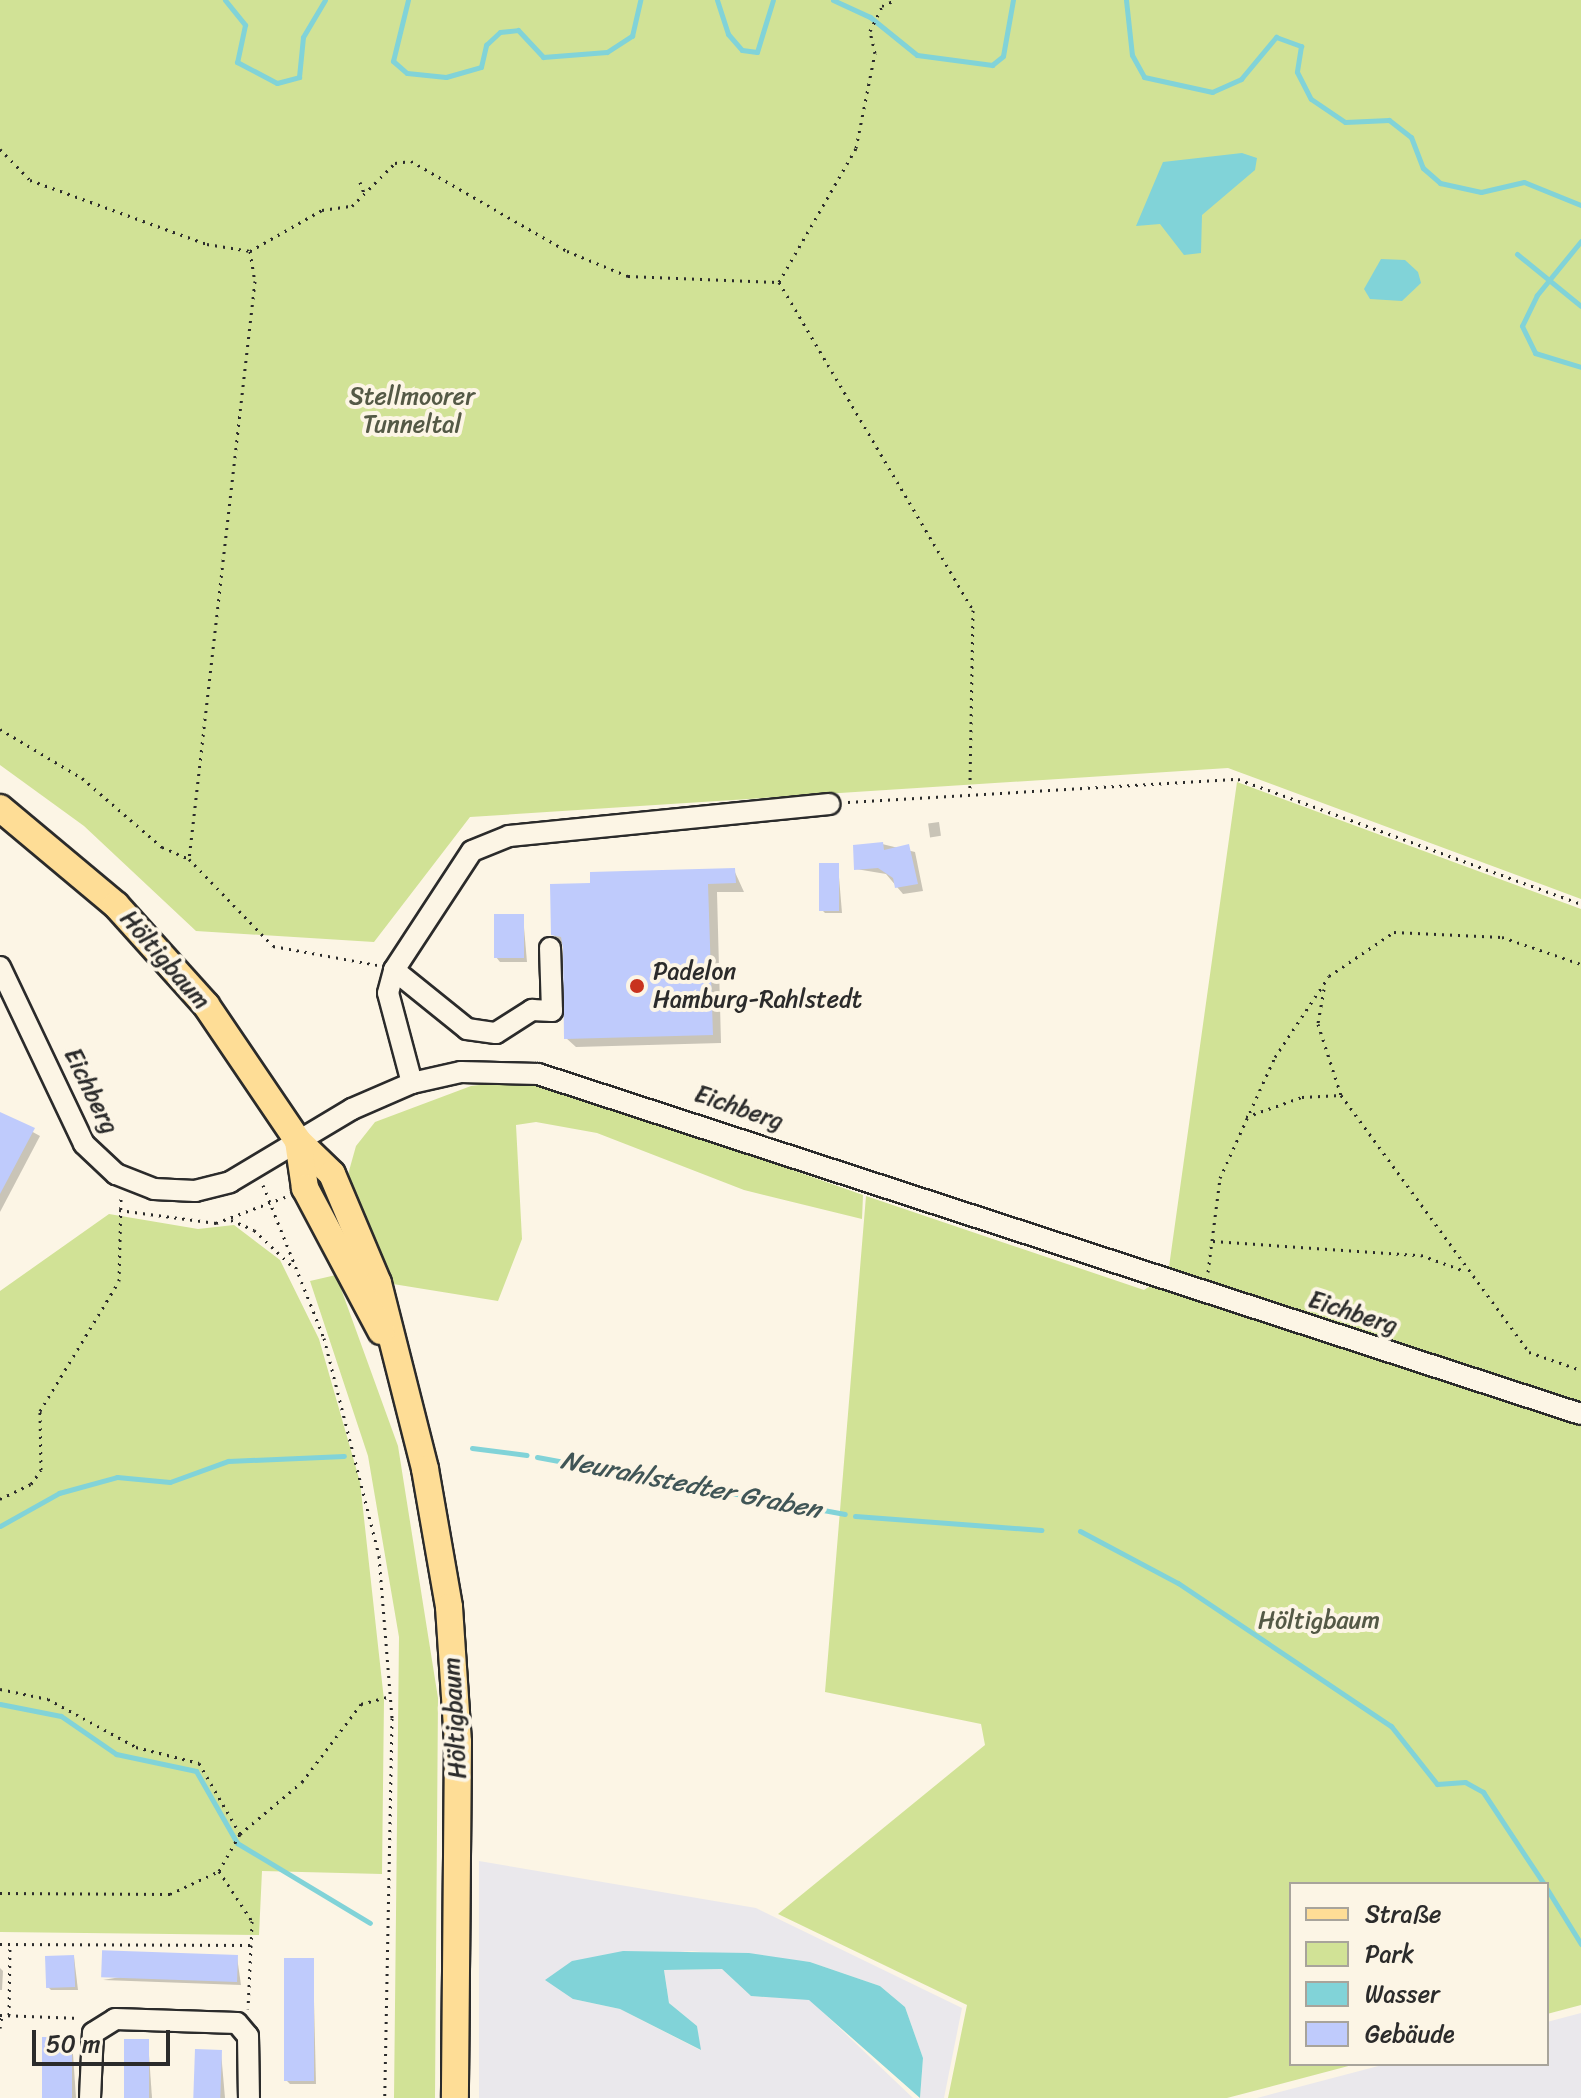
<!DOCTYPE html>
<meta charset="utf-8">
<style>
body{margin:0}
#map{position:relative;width:1581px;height:2098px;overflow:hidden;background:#fcf5e5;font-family:Sriracha,sans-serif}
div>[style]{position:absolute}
.built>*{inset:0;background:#eae8ec}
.green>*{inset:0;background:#d1e296}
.water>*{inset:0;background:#81d3d8}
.shadow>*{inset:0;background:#0003;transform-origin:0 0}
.stream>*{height:5px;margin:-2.5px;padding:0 2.5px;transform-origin:2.5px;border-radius:2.5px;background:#81d3d8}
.building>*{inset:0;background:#bfcbfc;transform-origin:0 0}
.path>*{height:3px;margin-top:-1.5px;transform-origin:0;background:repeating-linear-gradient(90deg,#2b2b2b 0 2px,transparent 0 8px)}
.roads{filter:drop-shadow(2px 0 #2b2b2b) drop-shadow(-2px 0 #2b2b2b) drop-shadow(0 2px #2b2b2b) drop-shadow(0 -2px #2b2b2b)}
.minor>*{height:20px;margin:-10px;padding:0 10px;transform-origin:10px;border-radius:10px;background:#fcf5e5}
.major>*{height:26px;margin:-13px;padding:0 13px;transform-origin:13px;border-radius:13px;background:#fedd96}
.dots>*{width:22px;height:22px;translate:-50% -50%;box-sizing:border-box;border:4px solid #fcf5e5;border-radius:50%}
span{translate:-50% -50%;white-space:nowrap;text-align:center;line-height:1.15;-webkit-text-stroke:8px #fcf5e5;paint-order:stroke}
.park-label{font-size:24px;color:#545946}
.street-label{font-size:24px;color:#2b2b2b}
.poi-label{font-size:24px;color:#2b2b2b}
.left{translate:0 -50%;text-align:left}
.water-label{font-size:26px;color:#405556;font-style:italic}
.legend{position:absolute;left:1289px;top:1882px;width:260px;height:184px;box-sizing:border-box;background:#fcf5e5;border:2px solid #a8a49b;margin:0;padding:10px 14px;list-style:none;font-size:24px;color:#2b2b2b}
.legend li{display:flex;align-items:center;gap:16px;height:40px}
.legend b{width:40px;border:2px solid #a8a49b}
.scale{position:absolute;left:32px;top:2030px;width:138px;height:36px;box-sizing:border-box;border:4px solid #2b2b2b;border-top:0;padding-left:10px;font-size:24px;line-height:28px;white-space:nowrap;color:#2b2b2b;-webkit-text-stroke:6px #fcf5e5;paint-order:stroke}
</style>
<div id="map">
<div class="built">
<i style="clip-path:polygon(479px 1861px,756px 1908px,962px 2008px,944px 2098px,920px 2098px,923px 2058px,905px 2007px,880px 1986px,810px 1962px,692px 1951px,572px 1961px,573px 1999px,620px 2009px,700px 2050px,697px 2026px,669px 2003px,664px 1970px,722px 1969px,751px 1996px,809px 1999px,913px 2098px,479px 2098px)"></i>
<i style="clip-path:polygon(1581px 2013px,1581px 2098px,1257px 2098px,1386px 2064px,1547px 2064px,1547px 2022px)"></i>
</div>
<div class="green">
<i style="clip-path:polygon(0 0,1581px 0,1581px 899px,1228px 768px,470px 817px,374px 942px,196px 931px,84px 826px,0 765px)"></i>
<i style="clip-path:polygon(1237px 782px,1581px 909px,1581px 2005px,1547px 2014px,1547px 1884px,1291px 1884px,1291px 2064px,1356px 2064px,1227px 2098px,948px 2098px,967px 2005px,778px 1914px,985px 1745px,981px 1724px,825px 1692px,866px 1196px,1144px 1290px,1168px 1274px)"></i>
<i style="clip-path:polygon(513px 1081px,566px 1090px,863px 1195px,862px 1219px,744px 1190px,597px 1133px,536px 1122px,516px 1125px,522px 1239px,498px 1301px,393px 1284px,347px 1178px,356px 1146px,375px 1122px,471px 1086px)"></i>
<i style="clip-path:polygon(109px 1214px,198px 1229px,234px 1225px,280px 1260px,319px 1339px,360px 1482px,384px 1700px,382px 1874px,262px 1871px,259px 1935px,0 1932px,0 1291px)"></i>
<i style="clip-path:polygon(336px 1275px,398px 1446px,438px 1698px,435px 2098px,394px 2098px,399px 1637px,368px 1456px,310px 1281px)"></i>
</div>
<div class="water">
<i style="clip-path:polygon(1242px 153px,1257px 158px,1255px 170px,1202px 215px,1201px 253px,1184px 255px,1160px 224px,1136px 226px,1163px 162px)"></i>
<i style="clip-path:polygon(1381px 259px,1405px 260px,1418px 272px,1421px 283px,1402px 301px,1370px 299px,1364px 289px)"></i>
<i style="clip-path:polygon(623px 1951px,749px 1953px,810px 1962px,880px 1986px,905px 2007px,923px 2058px,920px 2098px,809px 2000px,751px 1996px,722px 1969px,664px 1970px,669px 2003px,697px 2026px,701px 2050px,620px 2009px,573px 1999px,545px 1980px,572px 1961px)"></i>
</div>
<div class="shadow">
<i style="left:939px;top:822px;width:14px;height:11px;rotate:82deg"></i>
<i style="clip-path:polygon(882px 844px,915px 852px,923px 891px,903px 894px,886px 874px,856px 869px)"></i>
<i style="clip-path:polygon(838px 865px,842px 913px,825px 913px,822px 910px)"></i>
<i style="clip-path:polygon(734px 870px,744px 892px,717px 892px,721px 1043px,576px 1047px,566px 1038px,565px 947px,553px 934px,592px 885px)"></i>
<i style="clip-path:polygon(523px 916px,527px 962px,500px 962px,496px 957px)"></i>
<i style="clip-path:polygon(0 1114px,40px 1136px,0 1212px)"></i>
<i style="clip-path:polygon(74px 1957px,78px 1990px,51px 1990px,47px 1986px)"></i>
<i style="clip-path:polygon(237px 1957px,241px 1985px,103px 1980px)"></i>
<i style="clip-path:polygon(313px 1960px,316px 2084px,290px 2084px,286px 2080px)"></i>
<i style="clip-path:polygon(0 1968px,3px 1971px,2px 1990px,0 1990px)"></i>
<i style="clip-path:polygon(72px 2039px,76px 2098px,44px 2098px)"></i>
<i style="clip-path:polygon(148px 2041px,152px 2098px,125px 2098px)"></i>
<i style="clip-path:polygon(221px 2052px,225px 2098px,197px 2098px)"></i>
</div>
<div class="stream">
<i style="left:225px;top:0;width:32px;rotate:51deg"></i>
<i style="left:245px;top:25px;width:38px;rotate:102deg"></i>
<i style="left:237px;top:62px;width:45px;rotate:27.7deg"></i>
<i style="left:277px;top:83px;width:23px;rotate:-15deg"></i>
<i style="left:299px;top:77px;width:40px;rotate:-84.3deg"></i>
<i style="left:303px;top:37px;width:43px;rotate:-59.3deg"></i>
<i style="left:408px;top:0;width:63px;rotate:103.8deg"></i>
<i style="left:393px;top:61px;width:18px;rotate:41deg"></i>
<i style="left:407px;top:73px;width:39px;rotate:6deg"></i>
<i style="left:446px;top:77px;width:36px;rotate:-16deg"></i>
<i style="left:481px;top:67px;width:23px;rotate:-77deg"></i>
<i style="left:486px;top:45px;width:19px;rotate:-43deg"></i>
<i style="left:500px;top:32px;width:18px;rotate:-6deg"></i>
<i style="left:518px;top:30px;width:37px;rotate:47deg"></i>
<i style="left:543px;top:57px;width:64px;rotate:-4.5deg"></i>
<i style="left:607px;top:52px;width:30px;rotate:-33deg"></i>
<i style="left:632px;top:36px;width:37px;rotate:-77deg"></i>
<i style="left:717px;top:0;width:36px;rotate:72deg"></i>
<i style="left:728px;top:34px;width:21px;rotate:49deg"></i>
<i style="left:742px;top:50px;width:15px;rotate:8deg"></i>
<i style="left:757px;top:52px;width:54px;rotate:-72.9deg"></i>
<i style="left:833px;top:0;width:41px;rotate:24.7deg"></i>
<i style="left:870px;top:17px;width:60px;rotate:39deg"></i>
<i style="left:917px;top:55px;width:76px;rotate:7.6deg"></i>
<i style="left:992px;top:65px;width:14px;rotate:-39deg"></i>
<i style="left:1003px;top:56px;width:57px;rotate:-79.9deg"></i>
<i style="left:1126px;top:0;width:55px;rotate:83.8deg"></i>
<i style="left:1132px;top:55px;width:25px;rotate:61deg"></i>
<i style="left:1144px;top:77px;width:70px;rotate:12.4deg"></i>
<i style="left:1212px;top:92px;width:32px;rotate:-24deg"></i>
<i style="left:1241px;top:79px;width:55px;rotate:-50.2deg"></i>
<i style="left:1276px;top:37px;width:27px;rotate:20deg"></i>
<i style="left:1301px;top:46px;width:26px;rotate:99deg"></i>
<i style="left:1297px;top:72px;width:30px;rotate:63deg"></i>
<i style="left:1311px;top:99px;width:41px;rotate:34.1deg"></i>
<i style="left:1345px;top:122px;width:44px;rotate:-2.6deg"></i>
<i style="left:1389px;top:120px;width:28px;rotate:38deg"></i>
<i style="left:1411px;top:137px;width:33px;rotate:69deg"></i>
<i style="left:1423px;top:168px;width:23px;rotate:41deg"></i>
<i style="left:1440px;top:183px;width:42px;rotate:12.4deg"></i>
<i style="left:1481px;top:192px;width:44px;rotate:-13.1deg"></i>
<i style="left:1524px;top:182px;width:61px;rotate:22deg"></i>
<i style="left:1581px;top:241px;width:70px;rotate:129.2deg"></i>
<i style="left:1537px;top:295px;width:34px;rotate:116deg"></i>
<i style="left:1522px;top:326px;width:30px;rotate:64deg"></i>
<i style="left:1535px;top:353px;width:48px;rotate:16.9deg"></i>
<i style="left:1517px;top:254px;width:82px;rotate:39.1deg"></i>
<i style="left:472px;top:1448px;width:55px;rotate:7.3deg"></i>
<i style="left:537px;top:1457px;width:313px;rotate:10.5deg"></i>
<i style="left:855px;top:1516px;width:187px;rotate:4.3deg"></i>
<i style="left:0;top:1526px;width:68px;rotate:-29.2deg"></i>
<i style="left:59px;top:1493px;width:60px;rotate:-15.4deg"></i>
<i style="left:117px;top:1477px;width:53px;rotate:5.4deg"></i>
<i style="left:170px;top:1482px;width:62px;rotate:-19.9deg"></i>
<i style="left:228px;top:1461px;width:116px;rotate:-2.5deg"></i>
<i style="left:1080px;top:1531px;width:111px;rotate:28deg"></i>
<i style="left:1178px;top:1583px;width:257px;rotate:33.9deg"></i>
<i style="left:1391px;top:1726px;width:74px;rotate:51.6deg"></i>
<i style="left:1437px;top:1784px;width:28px;rotate:-4deg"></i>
<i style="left:1465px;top:1782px;width:21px;rotate:29deg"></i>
<i style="left:1483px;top:1792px;width:110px;rotate:56.5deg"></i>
<i style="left:0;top:1704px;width:62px;rotate:11.1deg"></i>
<i style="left:61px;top:1716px;width:67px;rotate:34.6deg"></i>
<i style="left:116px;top:1754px;width:82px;rotate:12deg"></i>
<i style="left:196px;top:1771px;width:83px;rotate:60.3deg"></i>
<i style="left:237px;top:1843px;width:155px;rotate:31deg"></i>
<i style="left:1547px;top:1889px;width:65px;rotate:58.3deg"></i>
</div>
<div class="building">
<i style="clip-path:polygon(883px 842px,884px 850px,909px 844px,918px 884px,895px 888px,893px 878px,878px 868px,854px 870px,853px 845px)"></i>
<i style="left:819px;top:863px;width:20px;height:48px"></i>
<i style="clip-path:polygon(735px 868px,736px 883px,708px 884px,713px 1035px,564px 1039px,563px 948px,561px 937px,551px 935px,550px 884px,590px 883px,590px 872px)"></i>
<i style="left:494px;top:914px;width:30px;height:44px"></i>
<i style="clip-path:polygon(0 1112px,35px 1128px,0 1194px)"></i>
<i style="left:74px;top:1955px;width:32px;height:29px;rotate:88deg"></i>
<i style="left:238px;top:1955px;width:27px;height:136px;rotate:92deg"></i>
<i style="left:284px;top:1958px;width:30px;height:123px"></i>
<i style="left:42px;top:2037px;width:30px;height:61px"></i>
<i style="left:124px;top:2039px;width:25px;height:59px"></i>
<i style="left:195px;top:2049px;width:27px;height:49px;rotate:2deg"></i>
</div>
<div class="path">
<i style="left:0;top:149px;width:43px;rotate:45.9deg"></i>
<i style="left:30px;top:180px;width:188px;rotate:19.9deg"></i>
<i style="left:207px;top:244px;width:44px;rotate:9.2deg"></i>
<i style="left:250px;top:251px;width:83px;rotate:-29.7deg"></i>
<i style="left:322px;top:210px;width:30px;rotate:-8deg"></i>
<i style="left:352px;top:206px;width:61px;rotate:-45deg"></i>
<i style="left:395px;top:163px;width:16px;rotate:-7deg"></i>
<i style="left:411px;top:161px;width:180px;rotate:30deg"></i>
<i style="left:567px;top:251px;width:66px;rotate:22.3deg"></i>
<i style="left:628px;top:276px;width:151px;rotate:2.3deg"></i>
<i style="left:360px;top:182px;width:12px;rotate:70deg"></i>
<i style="left:250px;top:251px;width:30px;rotate:81deg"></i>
<i style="left:255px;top:281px;width:582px;rotate:96.51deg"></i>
<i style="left:189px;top:859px;width:121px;rotate:46deg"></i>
<i style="left:273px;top:946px;width:107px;rotate:10.3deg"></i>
<i style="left:779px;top:282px;width:381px;rotate:59.4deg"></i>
<i style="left:973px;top:610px;width:180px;rotate:91deg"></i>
<i style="left:779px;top:282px;width:155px;rotate:-60.1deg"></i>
<i style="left:856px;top:148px;width:97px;rotate:-78.7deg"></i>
<i style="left:875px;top:53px;width:23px;rotate:-103deg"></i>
<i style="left:870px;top:31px;width:28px;rotate:-64deg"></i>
<i style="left:882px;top:6px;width:14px;rotate:-25deg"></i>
<i style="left:0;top:729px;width:96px;rotate:30.9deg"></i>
<i style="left:82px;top:778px;width:106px;rotate:40.8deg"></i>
<i style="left:162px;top:847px;width:27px;rotate:24deg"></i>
<i style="left:848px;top:802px;width:391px;rotate:-3.4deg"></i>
<i style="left:1238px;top:779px;width:365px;rotate:20deg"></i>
<i style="left:1324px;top:989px;width:36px;rotate:100deg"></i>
<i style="left:1318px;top:1024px;width:75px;rotate:72.1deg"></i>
<i style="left:1341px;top:1095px;width:318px;rotate:53.8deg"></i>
<i style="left:1529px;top:1352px;width:55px;rotate:19.1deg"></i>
<i style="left:1246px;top:1117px;width:59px;rotate:-19.7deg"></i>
<i style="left:1302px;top:1097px;width:39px;rotate:-3deg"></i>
<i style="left:263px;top:1185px;width:165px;rotate:68.3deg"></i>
<i style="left:324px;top:1338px;width:225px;rotate:75.8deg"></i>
<i style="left:379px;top:1556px;width:163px;rotate:85.4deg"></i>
<i style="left:392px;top:1718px;width:380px;rotate:91.1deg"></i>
<i style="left:119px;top:1210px;width:98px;rotate:7.6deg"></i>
<i style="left:216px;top:1223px;width:74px;rotate:-20.6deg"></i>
<i style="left:231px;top:1220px;width:25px;rotate:23deg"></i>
<i style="left:254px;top:1230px;width:55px;rotate:43.5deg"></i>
<i style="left:1213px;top:1241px;width:208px;rotate:3.9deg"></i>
<i style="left:1421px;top:1255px;width:44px;rotate:20.1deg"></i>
<i style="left:1208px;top:1272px;width:95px;rotate:-82.7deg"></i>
<i style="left:1220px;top:1178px;width:133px;rotate:-65.6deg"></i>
<i style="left:1275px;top:1057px;width:97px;rotate:-56.3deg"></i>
<i style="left:1329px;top:976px;width:78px;rotate:-34.1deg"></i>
<i style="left:1394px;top:932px;width:108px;rotate:2.7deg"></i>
<i style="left:1502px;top:937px;width:83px;rotate:18.9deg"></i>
<i style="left:0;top:1499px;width:34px;rotate:-26deg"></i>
<i style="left:31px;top:1484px;width:17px;rotate:-54deg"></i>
<i style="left:41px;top:1470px;width:59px;rotate:-91deg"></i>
<i style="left:40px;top:1411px;width:152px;rotate:-58.7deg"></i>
<i style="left:119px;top:1281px;width:83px;rotate:-88.6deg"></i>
<i style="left:0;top:1689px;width:49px;rotate:11.8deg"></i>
<i style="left:48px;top:1699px;width:100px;rotate:28.6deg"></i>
<i style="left:136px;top:1747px;width:65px;rotate:14.3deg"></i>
<i style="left:199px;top:1763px;width:82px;rotate:60deg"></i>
<i style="left:219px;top:1871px;width:43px;rotate:-60.4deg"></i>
<i style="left:240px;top:1834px;width:81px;rotate:-40deg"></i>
<i style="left:302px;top:1782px;width:98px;rotate:-52.9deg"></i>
<i style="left:361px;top:1704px;width:30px;rotate:-15deg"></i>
<i style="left:0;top:1893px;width:170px;rotate:0.3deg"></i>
<i style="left:170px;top:1894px;width:54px;rotate:-25.1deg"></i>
<i style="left:219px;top:1871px;width:60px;rotate:56.6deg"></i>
<i style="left:252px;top:1921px;width:24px;rotate:92deg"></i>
<i style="left:0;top:1944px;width:251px;rotate:0.2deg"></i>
<i style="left:251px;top:1945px;width:64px;rotate:92.7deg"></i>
<i style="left:0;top:2015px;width:80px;rotate:2.1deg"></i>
<i style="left:9px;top:2015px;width:68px;rotate:-89.2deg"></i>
<i style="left:0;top:2028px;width:13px;rotate:-81deg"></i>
</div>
<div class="roads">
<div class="minor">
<i style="left:0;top:967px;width:196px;rotate:64.6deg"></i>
<i style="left:84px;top:1144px;width:44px;rotate:43.2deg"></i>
<i style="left:116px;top:1174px;width:41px;rotate:21.5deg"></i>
<i style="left:154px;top:1189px;width:41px;rotate:2.8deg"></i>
<i style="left:195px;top:1191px;width:36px;rotate:-14deg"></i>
<i style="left:230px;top:1182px;width:142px;rotate:-30.9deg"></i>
<i style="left:352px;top:1109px;width:65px;rotate:-23.4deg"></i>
<i style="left:412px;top:1083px;width:50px;rotate:-12.7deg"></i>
<i style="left:461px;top:1072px;width:77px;rotate:1.5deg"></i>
<i style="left:538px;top:1074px;width:1097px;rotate:18.06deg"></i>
<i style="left:394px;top:970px;width:94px;rotate:38.9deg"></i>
<i style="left:467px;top:1029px;width:29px;rotate:8deg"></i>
<i style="left:496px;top:1033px;width:43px;rotate:-32.6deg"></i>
<i style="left:532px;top:1010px;width:20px;rotate:3deg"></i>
<i style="left:552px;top:1011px;width:63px;rotate:-91.8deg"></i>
<i style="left:412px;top:1083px;width:93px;rotate:-104.9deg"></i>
<i style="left:388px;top:993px;width:24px;rotate:-75deg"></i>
<i style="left:394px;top:970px;width:142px;rotate:-56.8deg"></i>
<i style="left:472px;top:851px;width:40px;rotate:-22deg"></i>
<i style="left:509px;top:836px;width:322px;rotate:-5.7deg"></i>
<i style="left:90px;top:2098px;width:65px;rotate:-87.4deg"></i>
<i style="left:93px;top:2033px;width:26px;rotate:-32deg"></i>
<i style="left:115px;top:2019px;width:122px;rotate:1.9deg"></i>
<i style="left:237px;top:2023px;width:17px;rotate:50deg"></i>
<i style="left:248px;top:2036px;width:62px;rotate:89.1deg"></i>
</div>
<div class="major">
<i style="left:0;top:808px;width:151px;rotate:39.9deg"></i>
<i style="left:116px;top:905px;width:135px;rotate:48deg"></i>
<i style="left:206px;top:1005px;width:164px;rotate:55.9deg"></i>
<i style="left:298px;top:1141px;width:47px;rotate:44.1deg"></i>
<i style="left:332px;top:1174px;width:118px;rotate:67.1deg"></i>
<i style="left:378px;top:1283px;width:192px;rotate:75.8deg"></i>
<i style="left:425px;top:1469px;width:140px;rotate:80.1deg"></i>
<i style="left:449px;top:1607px;width:135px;rotate:86.2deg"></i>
<i style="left:458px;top:1742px;width:356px;rotate:90.5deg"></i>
<i style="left:298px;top:1141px;width:48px;rotate:81.5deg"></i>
<i style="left:305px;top:1188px;width:162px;rotate:62deg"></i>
</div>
</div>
<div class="dots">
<i style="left:637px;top:986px;background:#c8321e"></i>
</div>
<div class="park-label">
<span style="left:412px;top:411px">Stellmoorer<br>Tunneltal</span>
<span style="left:1319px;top:1621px">Höltigbaum</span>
</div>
<div class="street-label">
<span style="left:165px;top:960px;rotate:49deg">Höltigbaum</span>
<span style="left:91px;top:1091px;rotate:64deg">Eichberg</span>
<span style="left:739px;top:1108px;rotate:19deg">Eichberg</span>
<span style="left:1353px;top:1313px;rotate:18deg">Eichberg</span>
<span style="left:455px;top:1718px;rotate:-93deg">Höltigbaum</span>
</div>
<div class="poi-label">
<span class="left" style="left:653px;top:986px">Padelon<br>Hamburg-Rahlstedt</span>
</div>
<div class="water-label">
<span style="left:691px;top:1485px;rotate:11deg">Neurahlstedter Graben</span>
</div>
<ul class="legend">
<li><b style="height:10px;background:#fedd96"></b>Straße</li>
<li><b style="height:22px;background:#d1e296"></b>Park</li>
<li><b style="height:22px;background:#81d3d8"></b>Wasser</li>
<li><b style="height:22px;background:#bfcbfc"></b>Gebäude</li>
</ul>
<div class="scale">50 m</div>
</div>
